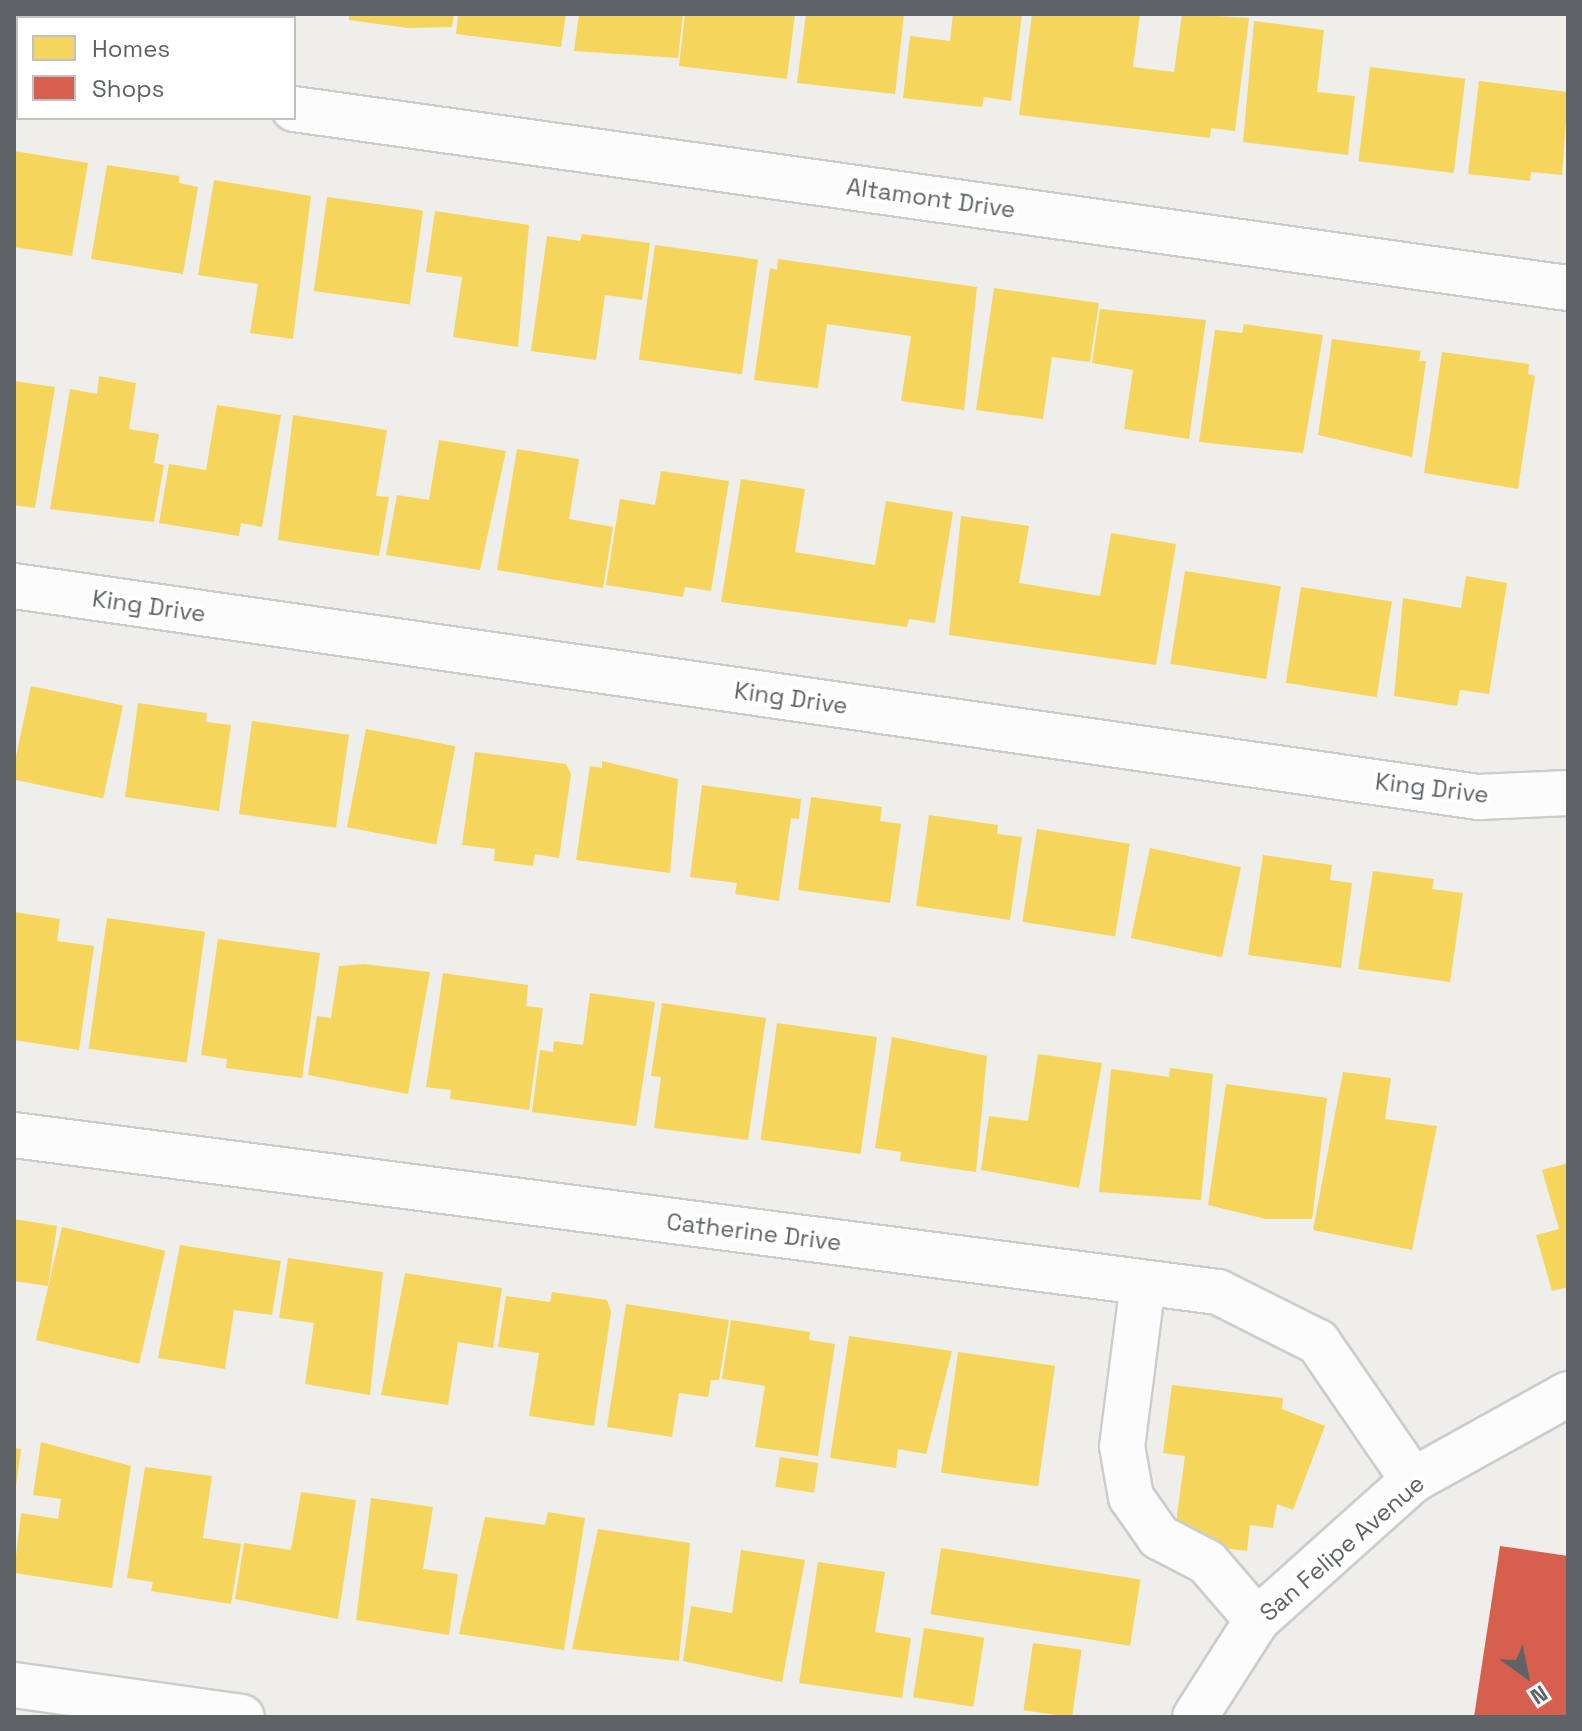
<!DOCTYPE html>
<style>
body{margin:0}
#map{position:relative;width:1582px;height:1731px;overflow:hidden;background:#efeeea;font-family:"Space Grotesk",sans-serif}
div>[style]{position:absolute}
.homes>*{inset:0;background:#f6d55c;transform-origin:0 0}
.shops>*{inset:0;background:#d6604d}
.roads{filter:drop-shadow(2px 0 #cbcccc) drop-shadow(-2px 0 #cbcccc) drop-shadow(0 2px #cbcccc) drop-shadow(0 -2px #cbcccc)}
.minor>*{height:44px;margin:-22px;padding:0 22px;transform-origin:22px;border-radius:22px;background:#fdfcfc}
span{translate:-50% -50%;white-space:nowrap;text-align:center;line-height:1.15;-webkit-text-stroke:8px #fff;paint-order:stroke}
.street-label{font-size:24px;color:#5f6368}
.frame{position:absolute;inset:0;border:16px solid #5f6368;pointer-events:none}
.legend{position:absolute;left:16px;top:16px;width:280px;height:104px;box-sizing:border-box;background:#fff;border:2px solid #bfc1c3;margin:0;padding:10px 14px;list-style:none;font-size:24px;color:#5f6368}
.legend li{display:flex;align-items:center;gap:16px;height:40px}
.legend b{width:40px;border:2px solid #bfc1c3}
.north{position:absolute;left:1486px;top:1635px;width:80px;height:80px;-webkit-text-stroke:6px #fff;paint-order:stroke;rotate:147deg;font-size:22px;font-weight:700;line-height:32px;text-align:center;color:#5f6368}
.north::after{content:'';display:block;margin:auto;width:28px;height:36px;background:#5f6368;clip-path:polygon(50% 0,100% 100%,50% 72%,0 100%)}
</style>
<div id="map">
<div class="homes">
<i style="clip-path:polygon(349px 14px,454px 14px,452px 27px,408px 28px,349px 20px)"></i>
<i style="clip-path:polygon(458px 14px,566px 14px,561px 47px,456px 34px)"></i>
<i style="clip-path:polygon(579px 14px,683px 14px,678px 58px,574px 51px)"></i>
<i style="clip-path:polygon(685px 14px,795px 14px,787px 79px,679px 66px)"></i>
<i style="clip-path:polygon(806px 14px,904px 14px,895px 94px,797px 83px)"></i>
<i style="clip-path:polygon(953px 14px,1022px 14px,1011px 101px,984px 97px,982px 107px,903px 98px,910px 36px,950px 41px)"></i>
<i style="clip-path:polygon(1032px 14px,1140px 14px,1133px 67px,1174px 72px,1182px 14px,1249px 18px,1235px 131px,1211px 128px,1210px 138px,1019px 115px)"></i>
<i style="clip-path:polygon(1254px 21px,1324px 30px,1317px 92px,1355px 96px,1348px 155px,1243px 142px)"></i>
<i style="left:1370px;top:67px;width:96px;height:95px;rotate:7deg"></i>
<i style="clip-path:polygon(1479px 81px,1568px 92px,1562px 175px,1531px 172px,1530px 181px,1468px 174px)"></i>
<i style="clip-path:polygon(14px 151px,88px 163px,72px 256px,14px 247px)"></i>
<i style="clip-path:polygon(107px 165px,179px 176px,179px 183px,198px 187px,183px 274px,91px 259px)"></i>
<i style="clip-path:polygon(214px 180px,311px 196px,293px 339px,250px 333px,258px 284px,198px 275px)"></i>
<i style="left:327px;top:197px;width:97px;height:95px;rotate:8deg"></i>
<i style="clip-path:polygon(435px 211px,529px 225px,518px 347px,453px 337px,462px 277px,426px 272px)"></i>
<i style="clip-path:polygon(582px 234px,650px 243px,642px 300px,605px 295px,596px 360px,531px 351px,547px 236px,580px 241px)"></i>
<i style="left:655px;top:245px;width:104px;height:116px;rotate:8deg"></i>
<i style="clip-path:polygon(778px 259px,977px 287px,964px 410px,901px 401px,911px 336px,827px 324px,818px 388px,754px 380px,770px 268px,777px 270px)"></i>
<i style="clip-path:polygon(994px 288px,1099px 303px,1090px 362px,1052px 357px,1043px 419px,976px 410px)"></i>
<i style="clip-path:polygon(1100px 309px,1206px 320px,1189px 439px,1124px 429px,1133px 370px,1092px 363px)"></i>
<i style="clip-path:polygon(1244px 324px,1323px 335px,1303px 453px,1199px 442px,1215px 330px,1242px 333px)"></i>
<i style="clip-path:polygon(1332px 339px,1421px 351px,1419px 361px,1426px 361px,1412px 457px,1318px 435px)"></i>
<i style="clip-path:polygon(1442px 352px,1529px 364px,1528px 374px,1535px 376px,1518px 489px,1424px 473px)"></i>
<i style="clip-path:polygon(99px 376px,136px 383px,129px 429px,159px 434px,154px 463px,164px 465px,154px 522px,50px 509px,70px 389px,97px 394px)"></i>
<i style="clip-path:polygon(14px 381px,55px 387px,35px 508px,14px 505px)"></i>
<i style="clip-path:polygon(217px 405px,281px 415px,262px 527px,241px 523px,239px 536px,159px 523px,169px 464px,206px 470px)"></i>
<i style="clip-path:polygon(293px 415px,387px 430px,376px 496px,389px 497px,379px 556px,278px 540px)"></i>
<i style="clip-path:polygon(439px 440px,506px 451px,480px 570px,386px 555px,397px 495px,429px 500px)"></i>
<i style="clip-path:polygon(517px 449px,579px 459px,569px 519px,613px 527px,603px 588px,497px 570px)"></i>
<i style="clip-path:polygon(661px 471px,729px 481px,711px 591px,685px 587px,683px 597px,606px 585px,620px 499px,655px 505px)"></i>
<i style="clip-path:polygon(741px 479px,805px 489px,795px 552px,875px 565px,886px 501px,953px 512px,935px 623px,909px 619px,907px 627px,721px 602px)"></i>
<i style="clip-path:polygon(961px 516px,1029px 526px,1019px 583px,1100px 596px,1111px 533px,1176px 544px,1156px 665px,949px 635px)"></i>
<i style="left:1185px;top:571px;width:97px;height:94px;rotate:9deg"></i>
<i style="clip-path:polygon(1466px 576px,1507px 583px,1489px 694px,1460px 690px,1457px 706px,1394px 696px,1403px 598px,1461px 608px)"></i>
<i style="left:1301px;top:587px;width:92px;height:97px;rotate:9deg"></i>
<i style="left:31px;top:686px;width:94px;height:95px;rotate:12deg"></i>
<i style="clip-path:polygon(138px 703px,207px 713px,206px 722px,231px 725px,219px 811px,125px 797px)"></i>
<i style="left:252px;top:721px;width:98px;height:94px;rotate:8deg"></i>
<i style="left:366px;top:729px;width:91px;height:100px;rotate:11deg"></i>
<i style="clip-path:polygon(475px 752px,566px 764px,571px 774px,559px 858px,535px 854px,533px 866px,494px 861px,495px 849px,462px 845px)"></i>
<i style="clip-path:polygon(602px 761px,678px 779px,670px 873px,576px 860px,590px 766px,602px 768px)"></i>
<i style="clip-path:polygon(702px 785px,801px 799px,799px 819px,791px 818px,779px 901px,735px 894px,737px 883px,690px 877px)"></i>
<i style="clip-path:polygon(811px 797px,882px 807px,880px 821px,901px 824px,890px 903px,798px 890px)"></i>
<i style="clip-path:polygon(929px 815px,998px 825px,997px 834px,1022px 837px,1010px 920px,916px 906px)"></i>
<i style="left:1037px;top:829px;width:94px;height:94px;rotate:9deg"></i>
<i style="left:1150px;top:848px;width:93px;height:92px;rotate:12deg"></i>
<i style="clip-path:polygon(1263px 855px,1332px 865px,1330px 880px,1352px 883px,1341px 968px,1248px 955px)"></i>
<i style="clip-path:polygon(1373px 871px,1434px 879px,1432px 889px,1463px 893px,1450px 982px,1358px 969px)"></i>
<i style="clip-path:polygon(14px 912px,60px 919px,57px 941px,94px 946px,79px 1050px,14px 1040px)"></i>
<i style="left:107px;top:918px;width:99px;height:132px;rotate:8deg"></i>
<i style="clip-path:polygon(218px 939px,320px 953px,302px 1078px,226px 1068px,227px 1059px,201px 1055px)"></i>
<i style="clip-path:polygon(364px 964px,430px 972px,408px 1094px,308px 1075px,317px 1016px,331px 1018px,339px 966px)"></i>
<i style="clip-path:polygon(443px 973px,528px 985px,526px 1006px,543px 1008px,529px 1110px,450px 1099px,451px 1090px,426px 1087px)"></i>
<i style="clip-path:polygon(590px 993px,655px 1002px,636px 1126px,532px 1112px,540px 1050px,553px 1052px,554px 1041px,583px 1045px)"></i>
<i style="clip-path:polygon(662px 1003px,766px 1018px,748px 1140px,654px 1128px,661px 1077px,651px 1076px)"></i>
<i style="left:777px;top:1023px;width:101px;height:118px;rotate:8deg"></i>
<i style="clip-path:polygon(892px 1037px,987px 1056px,976px 1172px,900px 1161px,901px 1152px,875px 1148px)"></i>
<i style="clip-path:polygon(1038px 1054px,1102px 1063px,1079px 1188px,981px 1170px,989px 1116px,1028px 1121px)"></i>
<i style="clip-path:polygon(1170px 1068px,1213px 1074px,1201px 1200px,1099px 1192px,1111px 1069px,1169px 1077px)"></i>
<i style="clip-path:polygon(1343px 1072px,1391px 1078px,1385px 1119px,1437px 1126px,1412px 1250px,1313px 1230px)"></i>
<i style="clip-path:polygon(1226px 1084px,1327px 1098px,1312px 1219px,1266px 1219px,1208px 1205px)"></i>
<i style="clip-path:polygon(1568px 1163px,1568px 1287px,1552px 1291px,1536px 1235px,1559px 1229px,1542px 1170px)"></i>
<i style="clip-path:polygon(14px 1219px,57px 1226px,48px 1286px,14px 1281px)"></i>
<i style="left:62px;top:1227px;width:106px;height:116px;rotate:13deg"></i>
<i style="clip-path:polygon(180px 1245px,281px 1261px,272px 1315px,234px 1310px,225px 1369px,158px 1358px)"></i>
<i style="clip-path:polygon(288px 1258px,383px 1272px,370px 1395px,305px 1384px,314px 1323px,279px 1318px)"></i>
<i style="clip-path:polygon(405px 1273px,502px 1288px,493px 1348px,458px 1342px,448px 1405px,381px 1395px)"></i>
<i style="clip-path:polygon(552px 1292px,607px 1300px,611px 1312px,594px 1426px,529px 1416px,539px 1353px,498px 1347px,506px 1296px,550px 1302px)"></i>
<i style="clip-path:polygon(626px 1304px,729px 1320px,719px 1380px,711px 1380px,708px 1397px,679px 1393px,672px 1437px,607px 1427px)"></i>
<i style="clip-path:polygon(731px 1320px,810px 1332px,809px 1340px,835px 1344px,818px 1456px,755px 1447px,765px 1386px,722px 1379px)"></i>
<i style="clip-path:polygon(849px 1336px,952px 1351px,926px 1454px,898px 1449px,896px 1468px,830px 1458px)"></i>
<i style="left:958px;top:1352px;width:98px;height:122px;rotate:8deg"></i>
<i style="clip-path:polygon(1172px 1385px,1283px 1398px,1282px 1409px,1325px 1426px,1293px 1510px,1277px 1504px,1273px 1528px,1250px 1525px,1247px 1551px,1197px 1545px,1199px 1532px,1175px 1530px,1185px 1456px,1163px 1453px)"></i>
<i style="clip-path:polygon(41px 1442px,131px 1466px,112px 1588px,14px 1573px,21px 1513px,58px 1519px,61px 1499px,33px 1495px)"></i>
<i style="clip-path:polygon(14px 1448px,21px 1449px,16px 1486px,14px 1486px)"></i>
<i style="left:780px;top:1457px;width:39px;height:30px;rotate:9deg"></i>
<i style="clip-path:polygon(145px 1467px,212px 1476px,203px 1538px,241px 1544px,231px 1604px,151px 1591px,153px 1582px,127px 1578px)"></i>
<i style="clip-path:polygon(301px 1492px,356px 1500px,338px 1619px,235px 1599px,244px 1543px,291px 1550px)"></i>
<i style="clip-path:polygon(371px 1498px,433px 1507px,423px 1569px,458px 1574px,449px 1635px,356px 1620px)"></i>
<i style="clip-path:polygon(548px 1512px,585px 1518px,564px 1650px,459px 1634px,485px 1517px,545px 1525px)"></i>
<i style="clip-path:polygon(598px 1529px,690px 1543px,679px 1661px,572px 1649px)"></i>
<i style="left:941px;top:1548px;width:202px;height:67px;rotate:9deg"></i>
<i style="clip-path:polygon(741px 1550px,805px 1560px,782px 1682px,683px 1661px,691px 1606px,732px 1613px)"></i>
<i style="clip-path:polygon(818px 1562px,885px 1572px,875px 1632px,911px 1638px,902px 1698px,799px 1683px)"></i>
<i style="left:924px;top:1628px;width:61px;height:70px;rotate:9deg"></i>
<i style="left:1033px;top:1643px;width:49px;height:68px;rotate:8deg"></i>
</div>
<div class="shops">
<i style="clip-path:polygon(1500px 1546px,1568px 1556px,1568px 1717px,1474px 1717px)"></i>
</div>
<div class="roads">
<div class="minor">
<i style="left:14px;top:69px;width:4px;rotate:14deg"></i>
<i style="left:294px;top:109px;width:1287px;rotate:8deg"></i>
<i style="left:14px;top:586px;width:1480px;rotate:8.2deg"></i>
<i style="left:1479px;top:797px;width:89px;rotate:-2.6deg"></i>
<i style="left:14px;top:1135px;width:1214px;rotate:7.43deg"></i>
<i style="left:1218px;top:1292px;width:112px;rotate:26.6deg"></i>
<i style="left:1318px;top:1342px;width:168px;rotate:55.5deg"></i>
<i style="left:1143px;top:1283px;width:164px;rotate:97.3deg"></i>
<i style="left:1122px;top:1446px;width:52px;rotate:80deg"></i>
<i style="left:1131px;top:1497px;width:49px;rotate:55deg"></i>
<i style="left:1159px;top:1537px;width:54px;rotate:27.5deg"></i>
<i style="left:1207px;top:1562px;width:77px;rotate:49.2deg"></i>
<i style="left:14px;top:1685px;width:230px;rotate:8deg"></i>
<i style="left:1195px;top:1717px;width:115px;rotate:-57.4deg"></i>
<i style="left:1257px;top:1620px;width:210px;rotate:-41.9deg"></i>
<i style="left:1413px;top:1480px;width:177px;rotate:-29deg"></i>
</div>
</div>
<div class="street-label">
<span style="left:931px;top:198px;rotate:8deg">Altamont Drive</span>
<span style="left:149px;top:606px;rotate:8deg">King Drive</span>
<span style="left:791px;top:698px;rotate:8deg">King Drive</span>
<span style="left:1432px;top:788px;rotate:7deg">King Drive</span>
<span style="left:754px;top:1232px;rotate:7deg">Catherine Drive</span>
<span style="left:1342px;top:1548px;rotate:-41deg">San Felipe Avenue</span>
</div>
<div class="frame"></div>
<ul class="legend">
<li><b style="height:22px;background:#f6d55c"></b>Homes</li>
<li><b style="height:22px;background:#d6604d"></b>Shops</li>
</ul>
<div class="north">N</div>
</div>
